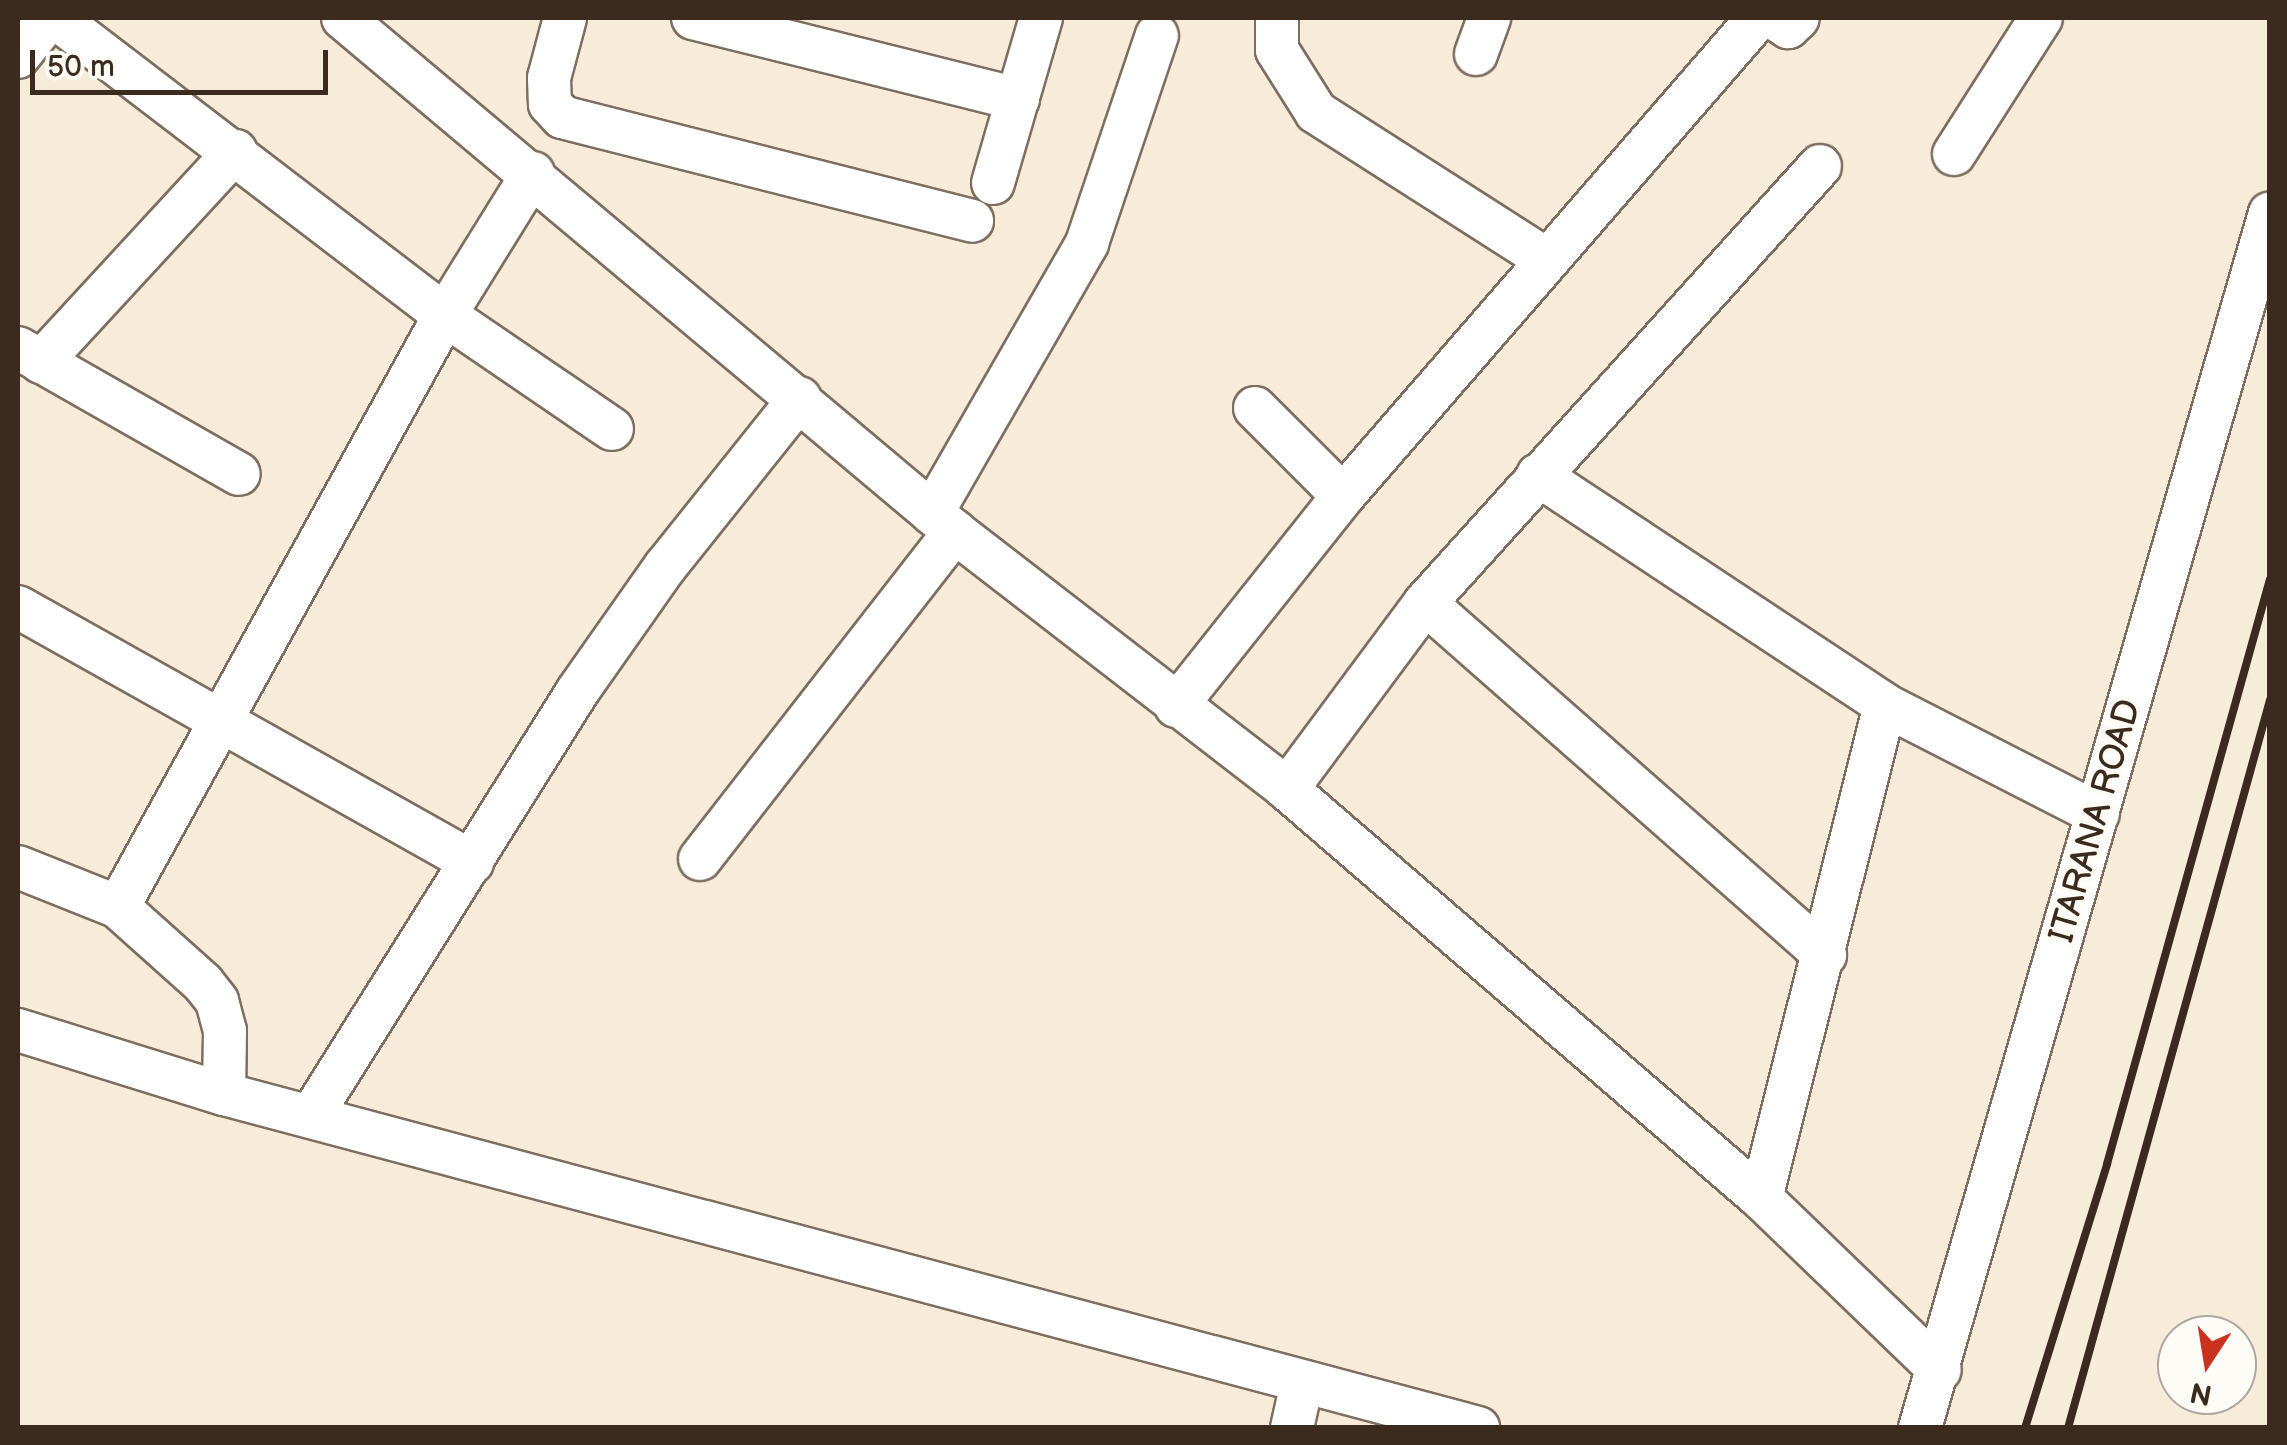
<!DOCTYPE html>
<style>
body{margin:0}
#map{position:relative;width:2287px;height:1445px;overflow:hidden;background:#f7ecd9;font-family:"Balsamiq Sans",sans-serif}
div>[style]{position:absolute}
.roads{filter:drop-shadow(2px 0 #7d6e5f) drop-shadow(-2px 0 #7d6e5f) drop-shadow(0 2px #7d6e5f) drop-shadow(0 -2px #7d6e5f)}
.minor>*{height:42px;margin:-21px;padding:0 21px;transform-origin:21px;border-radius:21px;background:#fff}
.rail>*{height:8px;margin:-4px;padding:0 4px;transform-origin:4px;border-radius:4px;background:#3b2a1e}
span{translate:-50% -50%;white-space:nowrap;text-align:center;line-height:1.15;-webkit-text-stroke:10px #fdfcf7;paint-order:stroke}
.street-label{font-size:35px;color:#3b2a1e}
.frame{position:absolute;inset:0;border:20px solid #3b2a1e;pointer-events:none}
.north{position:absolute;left:2157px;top:1315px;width:100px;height:100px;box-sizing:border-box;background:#fdfcf7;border:2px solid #afa8a0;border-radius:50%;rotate:192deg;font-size:28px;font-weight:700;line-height:40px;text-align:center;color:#3b2a1e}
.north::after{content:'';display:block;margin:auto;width:35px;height:45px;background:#c8321e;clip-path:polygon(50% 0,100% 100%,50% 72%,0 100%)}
.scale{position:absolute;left:30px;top:50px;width:298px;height:45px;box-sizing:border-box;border:5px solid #3b2a1e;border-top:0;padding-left:12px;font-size:30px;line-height:35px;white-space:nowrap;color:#3b2a1e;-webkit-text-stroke:8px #fdfcf7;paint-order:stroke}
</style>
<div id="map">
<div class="roads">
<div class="minor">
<i style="left:56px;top:18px;width:489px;rotate:37.4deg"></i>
<i style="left:445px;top:315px;width:202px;rotate:34.3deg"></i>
<i style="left:343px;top:18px;width:799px;rotate:40.03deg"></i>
<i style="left:955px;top:532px;width:420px;rotate:37.7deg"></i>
<i style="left:1287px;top:789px;width:626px;rotate:40.79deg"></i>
<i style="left:1761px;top:1198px;width:248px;rotate:43.9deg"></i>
<i style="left:565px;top:18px;width:62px;rotate:104.9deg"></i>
<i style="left:549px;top:78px;width:26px;rotate:88deg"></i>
<i style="left:550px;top:104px;width:18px;rotate:47deg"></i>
<i style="left:562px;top:117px;width:423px;rotate:14.2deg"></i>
<i style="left:693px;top:18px;width:335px;rotate:14deg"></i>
<i style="left:1277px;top:18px;width:32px;rotate:90deg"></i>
<i style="left:1277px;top:50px;width:73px;rotate:57.8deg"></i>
<i style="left:1316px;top:112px;width:271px;rotate:32.6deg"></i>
<i style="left:1774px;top:18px;width:17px;rotate:33deg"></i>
<i style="left:1788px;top:27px;width:13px;rotate:-42deg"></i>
<i style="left:1476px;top:54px;width:38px;rotate:-70deg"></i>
<i style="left:18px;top:57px;width:50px;rotate:-51.5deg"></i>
<i style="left:1954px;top:154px;width:161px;rotate:-57.4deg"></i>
<i style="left:993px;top:183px;width:172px;rotate:-73.8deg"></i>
<i style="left:18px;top:348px;width:254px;rotate:29.7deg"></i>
<i style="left:41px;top:362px;width:287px;rotate:-47.3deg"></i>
<i style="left:1255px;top:408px;width:124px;rotate:45deg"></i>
<i style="left:1538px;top:475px;width:416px;rotate:33.5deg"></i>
<i style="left:1885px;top:705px;width:239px;rotate:27.1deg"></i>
<i style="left:932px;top:513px;width:311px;rotate:-60.1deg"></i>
<i style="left:1087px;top:243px;width:219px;rotate:-71.4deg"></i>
<i style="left:1425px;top:603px;width:533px;rotate:41.35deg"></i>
<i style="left:18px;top:607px;width:521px;rotate:29.32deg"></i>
<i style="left:1176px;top:706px;width:268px;rotate:-51.5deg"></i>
<i style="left:1343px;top:496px;width:633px;rotate:-49.04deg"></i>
<i style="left:1287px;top:789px;width:232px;rotate:-53.4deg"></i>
<i style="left:1425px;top:603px;width:589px;rotate:-47.89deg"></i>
<i style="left:700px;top:859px;width:415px;rotate:-52.1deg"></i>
<i style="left:18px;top:867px;width:108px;rotate:21.8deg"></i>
<i style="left:118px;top:907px;width:114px;rotate:41.8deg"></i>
<i style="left:203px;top:983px;width:23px;rotate:52deg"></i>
<i style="left:217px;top:1001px;width:31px;rotate:75deg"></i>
<i style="left:225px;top:1031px;width:63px;rotate:90.9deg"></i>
<i style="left:118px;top:907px;width:676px;rotate:-61.09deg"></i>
<i style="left:445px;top:315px;width:167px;rotate:-58.2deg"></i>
<i style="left:18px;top:1030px;width:216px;rotate:17.3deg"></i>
<i style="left:224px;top:1094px;width:1298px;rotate:14.91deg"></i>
<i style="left:313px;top:1113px;width:497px;rotate:-57.9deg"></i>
<i style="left:577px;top:692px;width:153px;rotate:-54.9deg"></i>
<i style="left:665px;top:567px;width:216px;rotate:-51.4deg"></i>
<i style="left:1761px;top:1198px;width:508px;rotate:-75.88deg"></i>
<i style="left:1292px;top:1428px;width:46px;rotate:-77.5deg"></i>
<i style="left:1920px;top:1428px;width:1264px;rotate:-73.93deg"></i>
</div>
</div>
<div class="rail">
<i style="left:2025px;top:1428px;width:276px;rotate:-72.7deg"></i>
<i style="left:2107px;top:1164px;width:607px;rotate:-74.43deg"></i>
<i style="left:2068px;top:1428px;width:756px;rotate:-74.49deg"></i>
</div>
<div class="street-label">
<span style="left:2096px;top:821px;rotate:-74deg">ITARANA ROAD</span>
</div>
<div class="frame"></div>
<div class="north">N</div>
<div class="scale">50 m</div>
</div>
